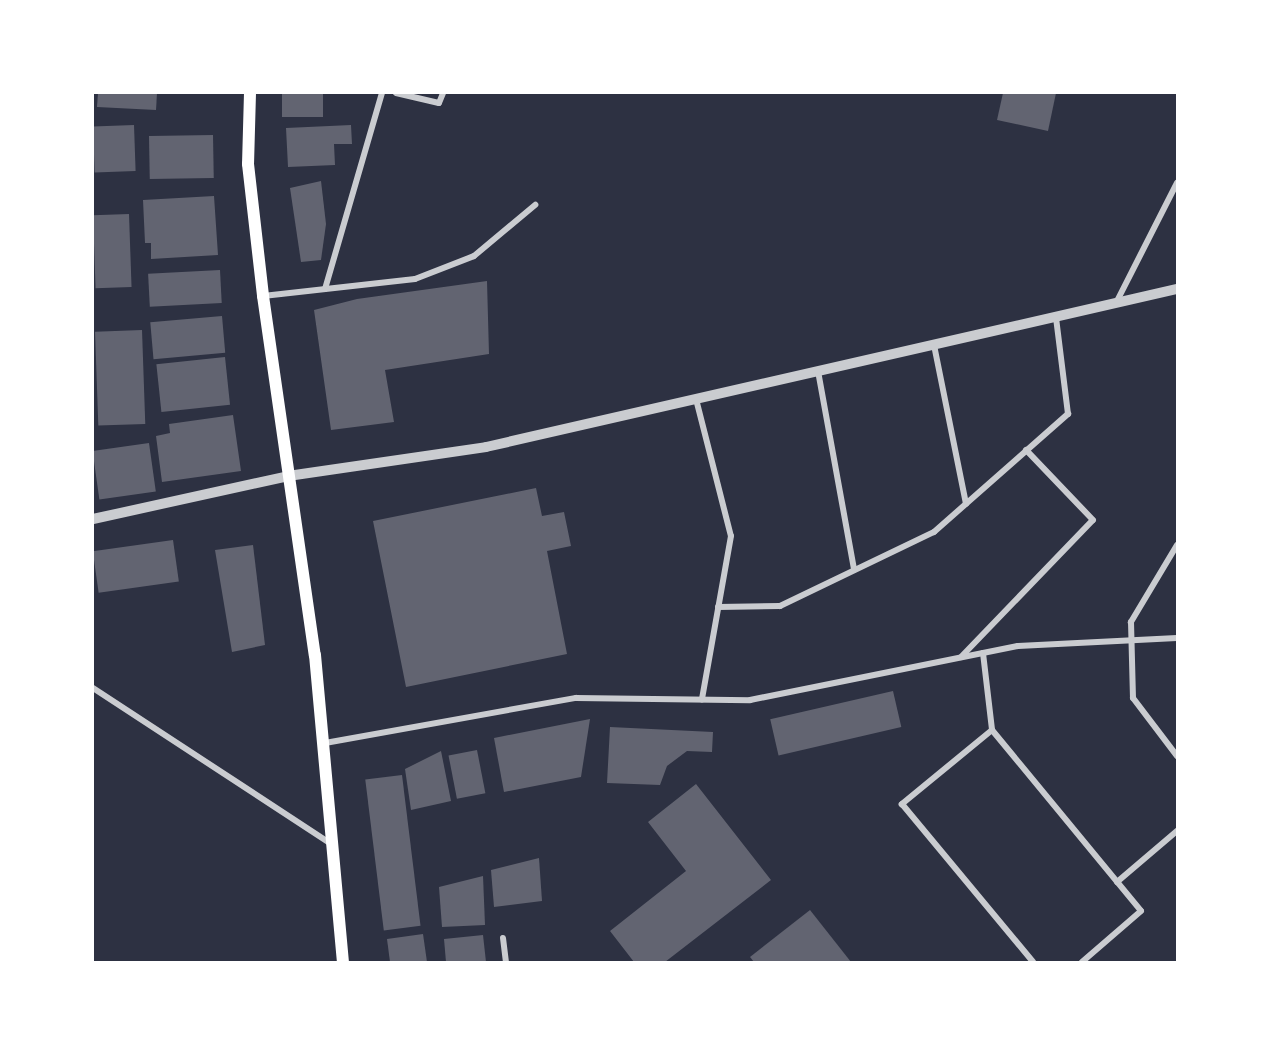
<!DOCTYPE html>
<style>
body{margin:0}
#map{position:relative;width:1270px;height:1055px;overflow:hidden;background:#2d3142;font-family:"Roboto Condensed",sans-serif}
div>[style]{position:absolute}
.building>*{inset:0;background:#626471;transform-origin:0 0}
.minor>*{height:6px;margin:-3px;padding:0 3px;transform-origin:3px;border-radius:3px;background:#caccd0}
.tertiary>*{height:10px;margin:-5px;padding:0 5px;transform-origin:5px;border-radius:5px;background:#caccd0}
.secondary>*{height:12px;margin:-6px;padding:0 6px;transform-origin:6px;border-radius:6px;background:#fff}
span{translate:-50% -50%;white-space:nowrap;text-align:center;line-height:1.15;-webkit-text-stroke:6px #fff;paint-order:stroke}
.frame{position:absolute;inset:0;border:94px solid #fff;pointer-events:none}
</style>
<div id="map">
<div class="building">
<i style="clip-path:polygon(98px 93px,157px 93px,156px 110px,97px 107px)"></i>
<i style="left:282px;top:93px;width:41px;height:24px"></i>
<i style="clip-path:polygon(1003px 93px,1056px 93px,1048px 131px,997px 120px)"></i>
<i style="left:134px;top:125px;width:46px;height:41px;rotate:88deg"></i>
<i style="clip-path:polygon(351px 125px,352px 144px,334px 144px,335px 165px,288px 167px,286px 128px)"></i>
<i style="left:213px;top:135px;width:43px;height:64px;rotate:89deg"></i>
<i style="clip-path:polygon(321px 181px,326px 224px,321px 260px,301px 262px,290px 188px)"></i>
<i style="clip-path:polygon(214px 196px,218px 255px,151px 259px,151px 243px,145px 243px,143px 200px)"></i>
<i style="left:129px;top:214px;width:73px;height:36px;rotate:88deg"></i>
<i style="left:220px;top:270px;width:33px;height:72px;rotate:87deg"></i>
<i style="clip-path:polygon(487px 281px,489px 354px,385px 370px,394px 422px,331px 430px,314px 310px,357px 299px)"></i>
<i style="left:222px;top:316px;width:37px;height:72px;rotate:85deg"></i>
<i style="left:142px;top:330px;width:94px;height:47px;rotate:88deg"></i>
<i style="left:225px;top:357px;width:48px;height:69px;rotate:84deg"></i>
<i style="clip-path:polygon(233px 415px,241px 471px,162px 482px,156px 436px,170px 433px,169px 424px)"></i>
<i style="left:149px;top:443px;width:49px;height:57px;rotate:82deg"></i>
<i style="clip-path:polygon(536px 488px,542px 516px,564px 512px,571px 546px,547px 551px,567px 654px,406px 687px,373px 521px)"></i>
<i style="left:173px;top:540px;width:42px;height:81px;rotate:82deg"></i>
<i style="clip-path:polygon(253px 545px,265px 645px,232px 652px,215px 550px)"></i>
<i style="left:893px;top:691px;width:37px;height:126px;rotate:77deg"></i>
<i style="clip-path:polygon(590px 719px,581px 777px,504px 792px,494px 738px)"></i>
<i style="clip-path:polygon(610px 727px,713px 732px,712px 752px,687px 751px,667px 766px,660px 785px,607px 783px)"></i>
<i style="left:477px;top:750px;width:44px;height:29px;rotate:79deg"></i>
<i style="clip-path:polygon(441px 751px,451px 801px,411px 810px,405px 769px)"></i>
<i style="left:402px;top:775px;width:152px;height:37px;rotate:83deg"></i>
<i style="clip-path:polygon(696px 784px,771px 880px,665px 962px,634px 962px,610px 931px,686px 871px,648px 822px)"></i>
<i style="clip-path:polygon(539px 858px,542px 901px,494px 907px,491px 870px)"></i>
<i style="clip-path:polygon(483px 876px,485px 925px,442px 927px,439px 887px)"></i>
<i style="clip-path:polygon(810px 910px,851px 962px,754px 962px,750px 957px)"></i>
<i style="clip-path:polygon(423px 934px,427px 962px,390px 962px,387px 939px)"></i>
<i style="clip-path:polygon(483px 935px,486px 962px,446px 962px,444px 939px)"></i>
</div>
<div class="minor">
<i style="left:396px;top:93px;width:44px;rotate:13.1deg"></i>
<i style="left:439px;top:103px;width:11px;rotate:-68deg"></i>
<i style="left:325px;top:289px;width:204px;rotate:-73.8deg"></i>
<i style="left:263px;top:296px;width:153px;rotate:-6.4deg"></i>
<i style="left:415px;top:279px;width:63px;rotate:-21.3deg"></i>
<i style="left:474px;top:256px;width:80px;rotate:-39.9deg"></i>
<i style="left:1116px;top:303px;width:135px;rotate:-63.1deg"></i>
<i style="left:934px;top:345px;width:162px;rotate:78.6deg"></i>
<i style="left:818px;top:371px;width:202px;rotate:79.7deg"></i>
<i style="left:696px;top:399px;width:141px;rotate:75.7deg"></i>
<i style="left:731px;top:536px;width:166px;rotate:100.1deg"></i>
<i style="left:1177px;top:545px;width:90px;rotate:120.9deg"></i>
<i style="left:1131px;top:622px;width:76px;rotate:88.5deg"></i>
<i style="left:1133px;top:698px;width:73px;rotate:52.8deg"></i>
<i style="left:718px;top:607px;width:62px;rotate:-0.9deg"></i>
<i style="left:780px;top:606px;width:171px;rotate:-25.7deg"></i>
<i style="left:934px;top:532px;width:179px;rotate:-41.4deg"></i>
<i style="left:1068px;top:414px;width:98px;rotate:-97.1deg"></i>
<i style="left:983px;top:653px;width:78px;rotate:83.3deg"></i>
<i style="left:992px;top:730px;width:234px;rotate:50.5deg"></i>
<i style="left:1141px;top:911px;width:78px;rotate:139.2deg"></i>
<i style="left:961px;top:657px;width:190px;rotate:-46.1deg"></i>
<i style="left:1093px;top:520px;width:97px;rotate:-133.7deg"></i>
<i style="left:93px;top:688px;width:287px;rotate:33.2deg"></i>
<i style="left:992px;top:730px;width:117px;rotate:140.6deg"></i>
<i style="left:902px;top:804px;width:205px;rotate:50.3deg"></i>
<i style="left:325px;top:743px;width:255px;rotate:-10.2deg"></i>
<i style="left:576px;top:698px;width:174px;rotate:0.7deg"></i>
<i style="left:750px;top:700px;width:273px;rotate:-11.4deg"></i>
<i style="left:1018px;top:646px;width:159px;rotate:-2.9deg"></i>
<i style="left:1117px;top:882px;width:79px;rotate:-40.4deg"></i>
<i style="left:503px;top:938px;width:24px;rotate:83deg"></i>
</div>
<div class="tertiary">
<i style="left:93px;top:519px;width:200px;rotate:-12.4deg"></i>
<i style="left:288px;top:476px;width:200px;rotate:-8.3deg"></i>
<i style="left:486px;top:447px;width:709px;rotate:-12.88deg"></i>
</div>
<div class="secondary">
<i style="left:250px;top:93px;width:71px;rotate:91.6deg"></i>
<i style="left:248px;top:164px;width:133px;rotate:83.5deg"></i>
<i style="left:263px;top:296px;width:363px;rotate:81.8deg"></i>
<i style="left:315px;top:655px;width:308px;rotate:84.8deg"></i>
</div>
<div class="frame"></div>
</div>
